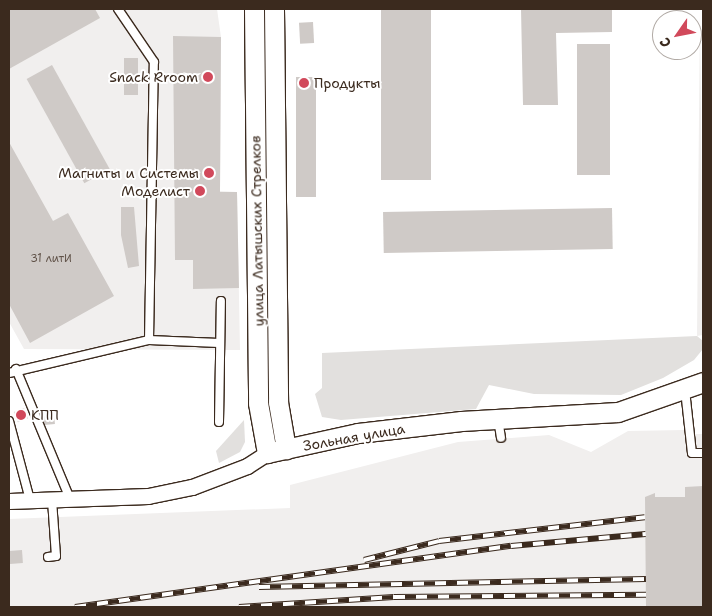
<!DOCTYPE html>
<meta charset="utf-8">
<style>
body{margin:0}
#map{position:relative;width:712px;height:616px;overflow:hidden;background:#fff;font-family:"Shantell Sans",sans-serif}
div>[style]{position:absolute}
.built>*{inset:0;background:#f1efee}
.green>*{inset:0;background:#e2e0de}
.building>*{inset:0;background:#cfcac7;transform-origin:0 0}
.roads{filter:drop-shadow(1px 0 #3b2a1e) drop-shadow(-1px 0 #3b2a1e) drop-shadow(0 1px #3b2a1e) drop-shadow(0 -1px #3b2a1e)}
.service>*{height:8px;margin:-4px;padding:0 4px;transform-origin:4px;border-radius:4px;background:#fff}
.minor>*{height:15px;margin:-7.5px;padding:0 7.5px;transform-origin:7.5px;border-radius:7.5px;background:#fff}
.tertiary>*{height:19px;margin:-9.5px;padding:0 9.5px;transform-origin:9.5px;border-radius:9.5px;background:#fff}
.rail>*{height:5.5px;margin-top:-2.75px;transform-origin:0;background:repeating-linear-gradient(90deg,#fff 0 11px,#3b2a1e 0 22px);box-sizing:border-box;border-block:1px solid #3b2a1e}
.dots>*{width:14px;height:14px;translate:-50% -50%;box-sizing:border-box;border:2px solid #fff;border-radius:50%}
span{translate:-50% -50%;white-space:nowrap;text-align:center;line-height:1.15;-webkit-text-stroke:4px #fff;paint-order:stroke}
.number-label{font-size:11px;color:#605248}
.number-label span{-webkit-text-stroke-width:0}
.poi-label{font-size:14px;color:#3b2a1e}
.right{translate:-100% -50%;text-align:right}
.left{translate:0 -50%;text-align:left}
.street-label{font-size:14px;color:#3b2a1e}
.frame{position:absolute;inset:0;border:10px solid #3b2a1e;pointer-events:none}
.north{position:absolute;left:652px;top:10px;width:50px;height:50px;box-sizing:border-box;background:#fff;border:1px solid #b1aaa5;border-radius:50%;rotate:237deg;font-size:14px;font-weight:700;line-height:20px;text-align:center;color:#3b2a1e}
.north::after{content:'';display:block;margin:auto;width:18px;height:22px;background:#d1495b;clip-path:polygon(50% 0,100% 100%,50% 72%,0 100%)}
</style>
<div id="map">
<div class="built">
<i style="clip-path:polygon(9px 9px,217px 9px,221px 37px,220px 191px,237px 192px,240px 350px,24px 349px,9px 322px)"></i>
<i style="clip-path:polygon(700px 9px,703px 335px,697px 336px)"></i>
<i style="clip-path:polygon(684px 430px,684px 434px,703px 434px,703px 607px,9px 607px,9px 519px,290px 508px,290px 485px,458px 442px,549px 435px,591px 452px,628px 431px)"></i>
</div>
<div class="green">
<i style="clip-path:polygon(697px 336px,703px 341px,703px 349px,694px 360px,663px 378px,621px 395px,534px 394px,489px 385px,476px 409px,341px 420px,322px 417px,315px 394px,322px 388px,322px 353px)"></i>
<i style="clip-path:polygon(244px 420px,245px 442px,240px 452px,219px 463px,216px 451px)"></i>
</div>
<div class="building">
<i style="clip-path:polygon(9px 9px,95px 9px,100px 18px,9px 69px)"></i>
<i style="left:381px;top:9px;width:50px;height:171px"></i>
<i style="clip-path:polygon(521px 9px,612px 9px,612px 32px,556px 33px,558px 105px,523px 105px)"></i>
<i style="left:313px;top:22px;width:21px;height:14px;rotate:87deg"></i>
<i style="clip-path:polygon(173px 36px,221px 37px,220px 192px,237px 192px,239px 288px,193px 289px,193px 260px,175px 260px)"></i>
<i style="left:577px;top:44px;width:33px;height:131px"></i>
<i style="left:124px;top:58px;width:14px;height:37px"></i>
<i style="left:52px;top:65px;width:119px;height:29px;rotate:61deg"></i>
<i style="left:296px;top:77px;width:20px;height:120px"></i>
<i style="clip-path:polygon(9px 142px,53px 221px,68px 213px,114px 296px,30px 343px,9px 304px)"></i>
<i style="clip-path:polygon(121px 207px,134px 207px,139px 266px,128px 268px,121px 235px)"></i>
<i style="left:612px;top:208px;width:41px;height:229px;rotate:89deg"></i>
<i style="left:24px;top:408px;width:11px;height:11px;rotate:68deg"></i>
<i style="left:54px;top:415px;width:9px;height:11px;rotate:84deg"></i>
<i style="clip-path:polygon(703px 486px,703px 607px,646px 607px,645px 497px,655px 493px,655px 497px,685px 497px,685px 487px)"></i>
<i style="left:22px;top:550px;width:13px;height:13px;rotate:86deg"></i>
</div>
<div class="roads">
<div class="service">
<i style="left:149px;top:340px;width:70px;rotate:2.5deg"></i>
<i style="left:16px;top:369px;width:141px;rotate:67.4deg"></i>
<i style="left:9px;top:373px;width:144px;rotate:-13.3deg"></i>
<i style="left:149px;top:340px;width:278px;rotate:-89deg"></i>
<i style="left:154px;top:62px;width:64px;rotate:-124.2deg"></i>
<i style="left:685px;top:390px;width:63px;rotate:83.7deg"></i>
<i style="left:692px;top:453px;width:11px"></i>
<i style="left:498px;top:419px;width:19px;rotate:81deg"></i>
<i style="left:9px;top:421px;width:82px;rotate:75.1deg"></i>
<i style="left:219px;top:422px;width:121px;rotate:-89.1deg"></i>
<i style="left:48px;top:557px;width:8px;rotate:-7deg"></i>
<i style="left:56px;top:556px;width:56px;rotate:-94.1deg"></i>
</div>
<div class="minor">
<i style="left:9px;top:501px;width:139px;rotate:-2.1deg"></i>
<i style="left:148px;top:496px;width:45px;rotate:-11.6deg"></i>
<i style="left:192px;top:487px;width:59px;rotate:-20.9deg"></i>
<i style="left:247px;top:466px;width:24px;rotate:-33deg"></i>
</div>
<div class="tertiary">
<i style="left:254px;top:9px;width:394px;rotate:89.4deg"></i>
<i style="left:258px;top:403px;width:51px;rotate:79.8deg"></i>
<i style="left:267px;top:453px;width:93px;rotate:-12.4deg"></i>
<i style="left:358px;top:433px;width:104px;rotate:-6.6deg"></i>
<i style="left:461px;top:421px;width:157px;rotate:-3.3deg"></i>
<i style="left:618px;top:412px;width:90px;rotate:-19.4deg"></i>
<i style="left:274px;top:9px;width:393px;rotate:89.4deg"></i>
<i style="left:278px;top:402px;width:48px;rotate:80.3deg"></i>
</div>
</div>
<div class="rail">
<i style="left:364px;top:560px;width:77px;rotate:-14.2deg"></i>
<i style="left:439px;top:541px;width:207px;rotate:-6.6deg"></i>
<i style="left:259px;top:587px;width:387px;rotate:-1.2deg"></i>
<i style="left:75px;top:607px;width:440px;rotate:-8deg"></i>
<i style="left:511px;top:546px;width:135px;rotate:-5.1deg"></i>
<i style="left:239px;top:607px;width:155px;rotate:-3.7deg"></i>
<i style="left:394px;top:597px;width:252px;rotate:-0.5deg"></i>
</div>
<div class="dots">
<i style="left:208px;top:77px;background:#d1495b"></i>
<i style="left:304px;top:83px;background:#d1495b"></i>
<i style="left:209px;top:173px;background:#d1495b"></i>
<i style="left:200px;top:191px;background:#d1495b"></i>
<i style="left:21px;top:415px;background:#d1495b"></i>
</div>
<div class="number-label">
<span style="left:51px;top:259px">31 литИ</span>
</div>
<div class="poi-label">
<span class="right" style="left:198px;top:77px">Snack Rroom</span>
<span class="left" style="left:314px;top:83px">Продукты</span>
<span class="right" style="left:199px;top:173px">Магниты и Системы</span>
<span class="right" style="left:190px;top:191px">Моделист</span>
<span class="left" style="left:31px;top:415px">КПП</span>
</div>
<div class="street-label">
<span style="left:257px;top:231px;rotate:-91deg">улица Латышских Стрелков</span>
<span style="left:354px;top:437px;rotate:-10deg">Зольная улица</span>
</div>
<div class="frame"></div>
<div class="north">С</div>
</div>
